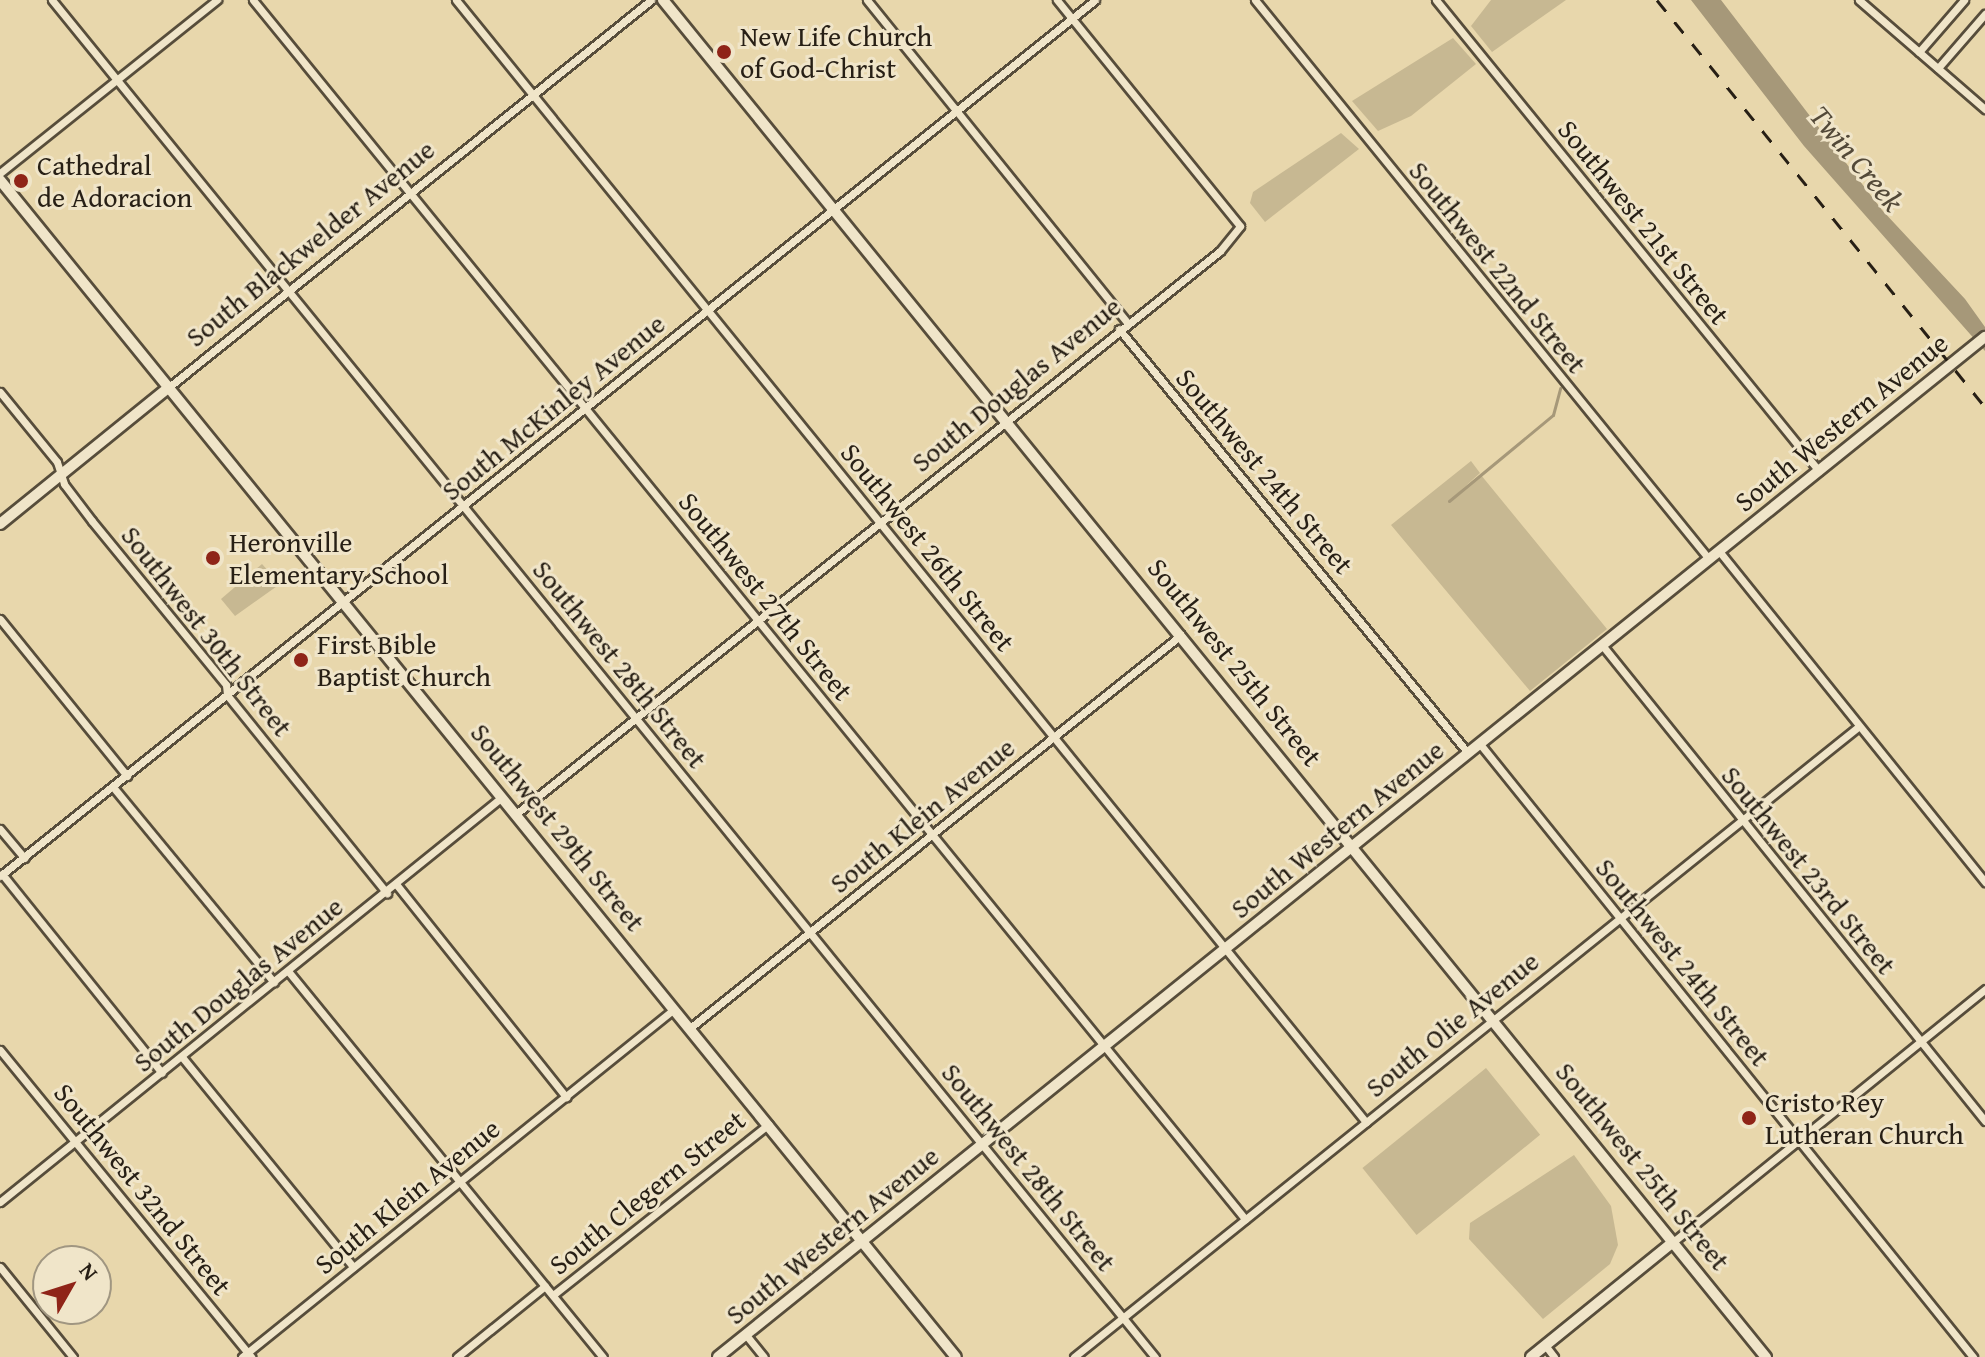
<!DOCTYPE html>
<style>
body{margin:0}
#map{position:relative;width:1985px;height:1357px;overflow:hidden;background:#e8d7ac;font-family:"Gentium Book Plus",serif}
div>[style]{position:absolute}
.green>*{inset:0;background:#c7b892;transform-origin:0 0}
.water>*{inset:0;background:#a69879}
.stream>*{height:3px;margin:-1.5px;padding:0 1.5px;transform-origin:1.5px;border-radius:1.5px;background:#a69879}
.roads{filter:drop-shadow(2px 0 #574d3b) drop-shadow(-2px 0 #574d3b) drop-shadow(0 2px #574d3b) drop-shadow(0 -2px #574d3b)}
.street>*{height:7px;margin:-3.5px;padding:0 3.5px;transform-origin:3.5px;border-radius:3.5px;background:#f0e5c9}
.secondary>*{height:10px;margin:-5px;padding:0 5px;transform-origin:5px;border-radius:5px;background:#f0e5c9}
.rail>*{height:3px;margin-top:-1.5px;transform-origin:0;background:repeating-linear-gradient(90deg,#271f15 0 14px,transparent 0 28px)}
.dots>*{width:22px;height:22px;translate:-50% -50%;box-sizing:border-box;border:4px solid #f0e5c9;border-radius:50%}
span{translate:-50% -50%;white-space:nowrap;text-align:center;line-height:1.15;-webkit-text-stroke:6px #f0e5c9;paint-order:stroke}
.poi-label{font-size:28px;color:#271f15}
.left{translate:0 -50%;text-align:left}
.street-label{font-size:28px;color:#271f15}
.water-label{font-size:30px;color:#534938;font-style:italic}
.north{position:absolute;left:32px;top:1245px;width:80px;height:80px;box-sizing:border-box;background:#f0e5c9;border:2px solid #a09681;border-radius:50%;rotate:51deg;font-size:22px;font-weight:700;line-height:32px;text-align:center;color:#271f15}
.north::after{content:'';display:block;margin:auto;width:28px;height:36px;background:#8f2418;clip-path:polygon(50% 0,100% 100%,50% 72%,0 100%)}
</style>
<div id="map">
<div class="green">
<i style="clip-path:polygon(1491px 0,1566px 0,1492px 52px,1471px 26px)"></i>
<i style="clip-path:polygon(1453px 38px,1476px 64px,1411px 116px,1378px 131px,1352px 101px)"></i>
<i style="clip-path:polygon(1341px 133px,1359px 149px,1265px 222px,1250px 203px,1253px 192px)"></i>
<i style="clip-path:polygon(1471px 461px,1480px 473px,1448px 502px,1481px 475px,1607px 629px,1530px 691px,1391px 525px)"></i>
<i style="clip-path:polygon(262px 564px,280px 584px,235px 616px,221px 599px)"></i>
<i style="left:1486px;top:1068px;width:86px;height:159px;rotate:51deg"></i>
<i style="clip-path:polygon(1574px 1155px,1611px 1206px,1618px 1245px,1610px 1264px,1543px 1319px,1469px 1239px,1470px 1223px)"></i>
</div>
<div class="water">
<i style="clip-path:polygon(1691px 0,1721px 0,1882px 210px,1965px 299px,1985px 327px,1985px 351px,1804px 146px)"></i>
</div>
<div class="stream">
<i style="left:1449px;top:501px;width:135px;rotate:-39.6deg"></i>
<i style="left:1553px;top:415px;width:28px;rotate:-75deg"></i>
</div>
<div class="roads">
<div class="street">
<i style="left:52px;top:0;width:1749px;rotate:50.9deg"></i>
<i style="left:253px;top:0;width:1572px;rotate:50.86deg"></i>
<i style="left:456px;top:0;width:1445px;rotate:50.96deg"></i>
<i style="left:867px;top:0;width:414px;rotate:51.1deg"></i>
<i style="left:1255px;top:0;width:720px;rotate:50.92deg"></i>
<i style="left:1436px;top:0;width:607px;rotate:50.88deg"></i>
<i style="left:1859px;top:0;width:167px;rotate:40.9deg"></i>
<i style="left:1919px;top:52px;width:69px;rotate:-49.1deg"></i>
<i style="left:1938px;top:68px;width:72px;rotate:-49deg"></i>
<i style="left:0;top:173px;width:278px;rotate:-38.6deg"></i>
<i style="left:1119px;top:329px;width:549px;rotate:50.54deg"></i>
<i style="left:169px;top:387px;width:618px;rotate:-38.76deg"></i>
<i style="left:0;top:392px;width:90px;rotate:50.8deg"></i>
<i style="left:57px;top:462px;width:23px;rotate:72deg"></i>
<i style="left:64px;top:484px;width:46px;rotate:52.9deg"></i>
<i style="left:92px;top:521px;width:212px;rotate:50.7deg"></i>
<i style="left:226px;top:685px;width:10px;rotate:84deg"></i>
<i style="left:227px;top:695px;width:255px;rotate:51.1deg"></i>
<i style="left:1719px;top:551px;width:425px;rotate:51.2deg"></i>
<i style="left:0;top:619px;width:202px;rotate:51deg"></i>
<i style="left:1602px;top:645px;width:611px;rotate:51.18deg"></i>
<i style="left:1480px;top:744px;width:787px;rotate:51.19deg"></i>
<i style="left:113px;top:787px;width:253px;rotate:50.5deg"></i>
<i style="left:516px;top:814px;width:901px;rotate:-38.65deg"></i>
<i style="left:1220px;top:251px;width:32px;rotate:-51deg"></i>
<i style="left:1240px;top:226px;width:291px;rotate:-129deg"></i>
<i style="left:0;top:829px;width:38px;rotate:50deg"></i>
<i style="left:2px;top:874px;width:255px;rotate:51.2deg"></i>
<i style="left:0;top:876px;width:1402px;rotate:-38.66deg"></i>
<i style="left:396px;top:884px;width:273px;rotate:51.4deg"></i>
<i style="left:288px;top:971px;width:498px;rotate:50.8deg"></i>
<i style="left:690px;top:1028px;width:629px;rotate:-38.67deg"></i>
<i style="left:0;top:1050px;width:397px;rotate:50.7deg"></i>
<i style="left:182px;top:1057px;width:271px;rotate:50.8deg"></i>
<i style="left:0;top:1202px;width:645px;rotate:-38.9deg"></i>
<i style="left:1673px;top:1242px;width:402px;rotate:-39deg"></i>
<i style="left:0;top:1267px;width:116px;rotate:51deg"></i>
<i style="left:553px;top:1295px;width:275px;rotate:-38.4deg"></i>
<i style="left:746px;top:1335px;width:28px;rotate:51deg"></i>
<i style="left:1545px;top:1345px;width:15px;rotate:53deg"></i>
<i style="left:242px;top:1357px;width:555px;rotate:-38.85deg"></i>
<i style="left:457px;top:1357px;width:113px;rotate:-38.9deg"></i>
<i style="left:1074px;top:1357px;width:1007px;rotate:-38.79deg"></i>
</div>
<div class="secondary">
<i style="left:663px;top:0;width:1749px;rotate:50.9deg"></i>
<i style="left:0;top:180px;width:1516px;rotate:50.92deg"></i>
<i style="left:0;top:524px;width:218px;rotate:-39deg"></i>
<i style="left:718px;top:1357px;width:1627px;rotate:-38.84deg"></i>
<i style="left:1531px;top:1357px;width:183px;rotate:-39deg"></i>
</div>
</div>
<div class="rail">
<i style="left:1657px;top:0;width:523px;rotate:51.13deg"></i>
</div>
<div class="dots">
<i style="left:724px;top:52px;background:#8f2418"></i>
<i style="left:21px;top:181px;background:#8f2418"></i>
<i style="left:213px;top:558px;background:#8f2418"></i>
<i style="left:301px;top:660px;background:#8f2418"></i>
<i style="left:1749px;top:1118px;background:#8f2418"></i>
</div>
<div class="poi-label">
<span class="left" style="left:740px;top:52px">New Life Church<br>of God-Christ</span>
<span class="left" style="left:37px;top:181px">Cathedral<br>de Adoracion</span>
<span class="left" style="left:229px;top:558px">Heronville<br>Elementary School</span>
<span class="left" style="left:317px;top:660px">First Bible<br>Baptist Church</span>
<span class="left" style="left:1765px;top:1118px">Cristo Rey<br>Lutheran Church</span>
</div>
<div class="street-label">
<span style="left:1644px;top:222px;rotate:51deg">Southwest 21st Street</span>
<span style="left:310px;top:243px;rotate:-39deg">South Blackwelder Avenue</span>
<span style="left:1498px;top:267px;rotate:51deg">Southwest 22nd Street</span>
<span style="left:1016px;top:384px;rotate:-39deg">South Douglas Avenue</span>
<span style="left:553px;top:407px;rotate:-39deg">South McKinley Avenue</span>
<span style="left:1841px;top:422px;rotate:-39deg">South Western Avenue</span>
<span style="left:1265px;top:471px;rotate:50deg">Southwest 24th Street</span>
<span style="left:928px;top:547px;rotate:51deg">Southwest 26th Street</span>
<span style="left:766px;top:596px;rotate:51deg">Southwest 27th Street</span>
<span style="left:207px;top:631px;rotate:52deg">Southwest 30th Street</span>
<span style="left:1235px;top:662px;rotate:51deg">Southwest 25th Street</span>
<span style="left:620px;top:664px;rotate:51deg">Southwest 28th Street</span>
<span style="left:922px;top:815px;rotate:-39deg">South Klein Avenue</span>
<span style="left:558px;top:827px;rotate:51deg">Southwest 29th Street</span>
<span style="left:1337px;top:829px;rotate:-39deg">South Western Avenue</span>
<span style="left:1809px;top:870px;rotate:51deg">Southwest 23rd Street</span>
<span style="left:1683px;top:962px;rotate:51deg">Southwest 24th Street</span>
<span style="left:238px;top:984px;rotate:-39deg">South Douglas Avenue</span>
<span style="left:1452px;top:1024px;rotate:-39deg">South Olie Avenue</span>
<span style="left:1643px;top:1166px;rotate:51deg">Southwest 25th Street</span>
<span style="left:1029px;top:1167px;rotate:51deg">Southwest 28th Street</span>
<span style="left:143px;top:1189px;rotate:51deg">Southwest 32nd Street</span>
<span style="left:647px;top:1192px;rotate:-39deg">South Clegern Street</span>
<span style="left:407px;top:1196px;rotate:-39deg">South Klein Avenue</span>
<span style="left:832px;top:1235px;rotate:-39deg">South Western Avenue</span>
</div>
<div class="water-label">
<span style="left:1857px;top:158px;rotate:50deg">Twin Creek</span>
</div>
<div class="north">N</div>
</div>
